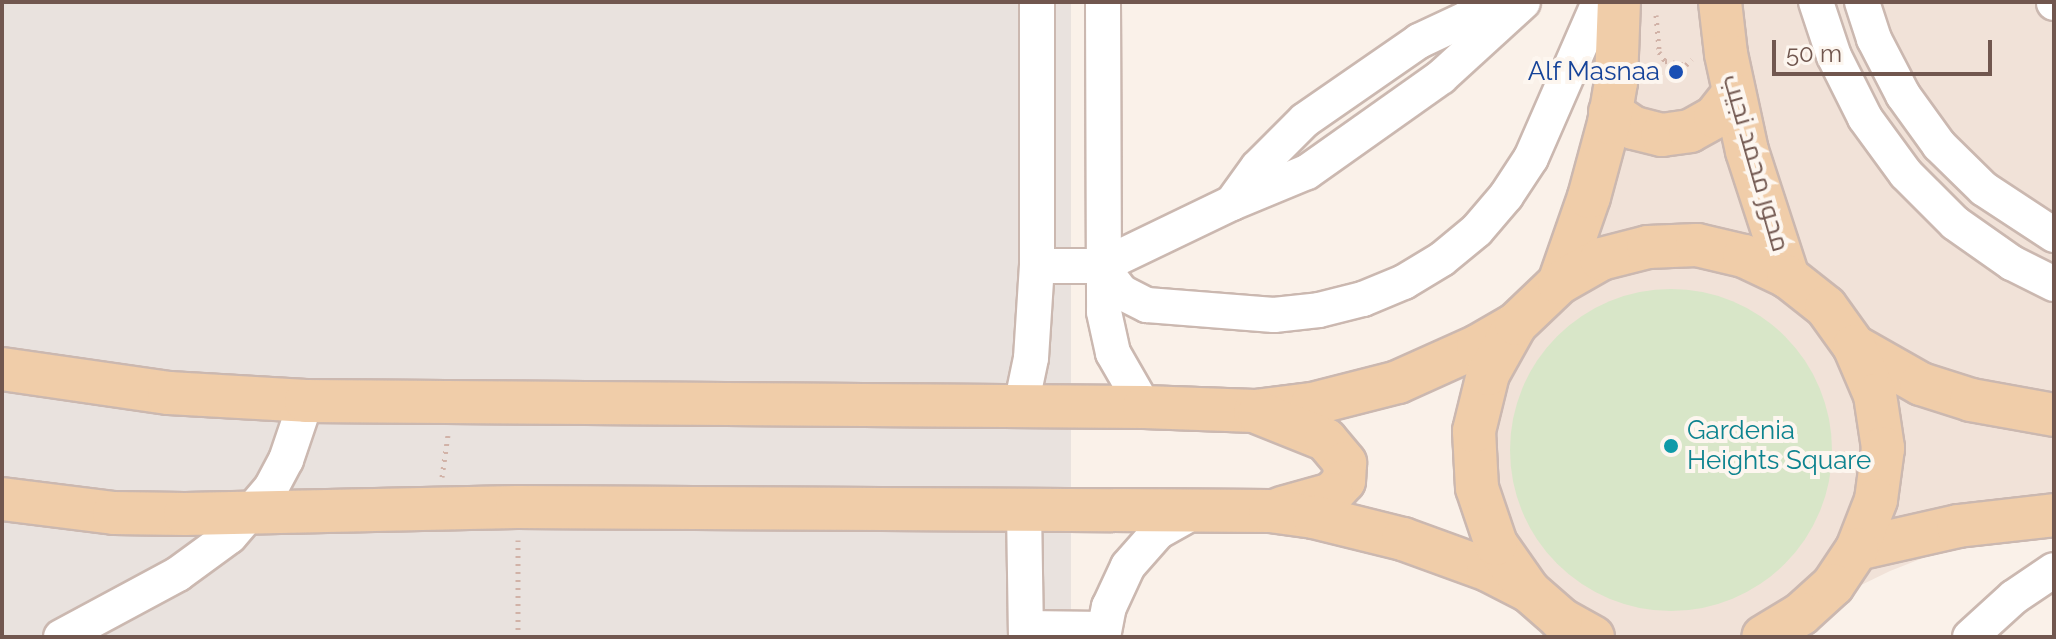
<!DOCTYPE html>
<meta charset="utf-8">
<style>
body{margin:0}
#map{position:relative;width:2056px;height:639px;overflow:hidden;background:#faf1e9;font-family:Raleway,Cairo,sans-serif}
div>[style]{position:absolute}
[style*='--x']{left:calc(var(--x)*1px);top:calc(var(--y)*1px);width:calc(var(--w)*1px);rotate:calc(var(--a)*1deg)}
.residential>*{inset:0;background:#f1e2d8}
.industrial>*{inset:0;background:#e9e2de;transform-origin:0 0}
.green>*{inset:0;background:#d8e6c8}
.round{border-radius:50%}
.path>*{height:5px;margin-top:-2.5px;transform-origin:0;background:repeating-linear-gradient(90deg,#d1b2a7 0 2px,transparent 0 8px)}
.roads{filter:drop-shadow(2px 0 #cbb8b0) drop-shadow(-2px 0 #cbb8b0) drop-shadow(0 2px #cbb8b0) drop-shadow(0 -2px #cbb8b0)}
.minor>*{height:34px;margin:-17px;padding:0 17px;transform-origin:17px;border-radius:17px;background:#fff}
.major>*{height:42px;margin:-21px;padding:0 21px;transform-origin:21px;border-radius:21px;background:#f0cda9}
.dots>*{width:22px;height:22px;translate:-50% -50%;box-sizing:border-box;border:4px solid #fdf6ef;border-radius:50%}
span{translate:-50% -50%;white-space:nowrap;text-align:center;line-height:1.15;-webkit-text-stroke:8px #fdf6ef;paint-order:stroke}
.transit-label{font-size:26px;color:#164399}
.right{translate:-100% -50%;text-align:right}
.street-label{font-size:26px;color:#71574f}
.culture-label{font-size:26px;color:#0d838f}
.left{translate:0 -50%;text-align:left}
.frame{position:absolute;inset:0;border:4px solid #71574f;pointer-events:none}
.scale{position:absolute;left:1772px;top:40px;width:220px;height:36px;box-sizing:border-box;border:4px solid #71574f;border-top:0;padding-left:10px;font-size:24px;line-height:28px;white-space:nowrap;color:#71574f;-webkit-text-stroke:6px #fdf6ef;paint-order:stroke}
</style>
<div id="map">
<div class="residential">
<div style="clip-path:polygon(1610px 2px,2054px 2px,2054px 520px,1961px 543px,1890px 571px,1855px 588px,1784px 637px,1556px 637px,1476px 549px,1460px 501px,1512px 338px,1581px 192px)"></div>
</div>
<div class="industrial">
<div style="left:2px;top:2px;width:1069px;height:635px"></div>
</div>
<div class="green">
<div class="round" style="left:1510px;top:289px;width:322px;height:322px"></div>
</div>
<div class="path">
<div style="--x:1656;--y:15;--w:37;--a:85"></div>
<div style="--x:1659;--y:52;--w:11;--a:56"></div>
<div style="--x:1665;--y:61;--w:21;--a:11"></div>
<div style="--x:1686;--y:65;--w:8;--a:-45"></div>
<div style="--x:442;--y:477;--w:42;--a:-81.9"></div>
<div style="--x:518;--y:540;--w:97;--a:90"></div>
</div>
<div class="roads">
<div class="minor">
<div style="--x:1103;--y:2;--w:310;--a:89.8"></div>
<div style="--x:1104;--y:312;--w:42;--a:77.6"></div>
<div style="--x:1113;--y:353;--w:62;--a:60.1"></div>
<div style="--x:1816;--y:2;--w:57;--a:71.6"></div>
<div style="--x:1834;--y:56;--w:69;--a:63.4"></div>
<div style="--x:1865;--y:118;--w:69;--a:53.8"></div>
<div style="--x:1906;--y:174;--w:69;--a:45"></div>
<div style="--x:1955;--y:223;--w:70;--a:35.1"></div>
<div style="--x:2012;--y:263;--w:47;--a:26.6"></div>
<div style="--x:1862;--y:2;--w:39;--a:72"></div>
<div style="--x:1874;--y:39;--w:63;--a:62.6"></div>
<div style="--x:1903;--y:95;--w:62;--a:54.2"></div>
<div style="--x:1939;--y:145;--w:63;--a:44.4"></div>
<div style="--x:1984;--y:189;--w:84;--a:33.3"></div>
<div style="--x:2054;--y:2;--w:1;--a:90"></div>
<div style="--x:1232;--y:203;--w:44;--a:-54.2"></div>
<div style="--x:1258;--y:167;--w:66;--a:-45"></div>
<div style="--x:1305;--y:120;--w:139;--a:-34.7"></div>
<div style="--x:1419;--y:41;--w:52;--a:-25.1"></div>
<div style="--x:1466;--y:19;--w:52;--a:-13.2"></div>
<div style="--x:1037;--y:266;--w:64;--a:0"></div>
<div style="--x:1101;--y:266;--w:145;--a:-25.7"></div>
<div style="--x:1232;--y:203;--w:81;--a:-22.5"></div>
<div style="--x:1307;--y:172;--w:164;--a:-35.3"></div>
<div style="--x:1441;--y:77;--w:111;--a:-42.4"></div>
<div style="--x:1101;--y:266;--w:33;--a:52"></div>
<div style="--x:1121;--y:292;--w:29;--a:27"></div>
<div style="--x:1147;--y:305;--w:127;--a:4.5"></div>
<div style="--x:1274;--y:315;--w:45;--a:-6.3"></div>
<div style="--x:1319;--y:310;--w:45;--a:-14"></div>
<div style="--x:1363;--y:299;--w:44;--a:-22.5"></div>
<div style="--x:1404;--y:282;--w:44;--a:-31.2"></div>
<div style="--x:1442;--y:259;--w:45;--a:-39.6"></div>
<div style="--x:1477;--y:230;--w:45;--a:-49.5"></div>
<div style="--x:1506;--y:196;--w:45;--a:-56.7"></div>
<div style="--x:1531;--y:158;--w:170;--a:-66.4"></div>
<div style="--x:1021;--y:406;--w:49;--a:-78.2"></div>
<div style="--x:1031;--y:358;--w:92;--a:-86.3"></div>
<div style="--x:1037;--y:266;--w:264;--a:-90"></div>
<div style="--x:1024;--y:509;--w:128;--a:89.1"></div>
<div style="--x:1026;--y:628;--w:77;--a:0.7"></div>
<div style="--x:61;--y:637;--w:133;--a:-28.3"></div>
<div style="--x:178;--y:574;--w:64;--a:-36.2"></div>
<div style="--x:230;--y:536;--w:63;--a:-49.5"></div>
<div style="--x:271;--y:488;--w:32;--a:-62"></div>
<div style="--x:286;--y:460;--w:62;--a:-71.3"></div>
<div style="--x:1103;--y:637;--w:31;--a:-79"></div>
<div style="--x:1109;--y:607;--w:45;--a:-65.1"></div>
<div style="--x:1128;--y:566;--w:45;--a:-48.6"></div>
<div style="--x:1158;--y:532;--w:45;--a:-29.4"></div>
<div style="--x:1970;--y:637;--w:59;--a:-42.3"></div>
<div style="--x:2014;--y:597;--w:48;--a:-34"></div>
</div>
<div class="major">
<div style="--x:1720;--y:2;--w:52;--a:83.4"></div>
<div style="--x:1726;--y:54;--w:99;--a:77.8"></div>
<div style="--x:1747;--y:151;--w:133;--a:72"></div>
<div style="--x:1610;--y:112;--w:29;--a:34"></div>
<div style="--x:1634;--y:128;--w:29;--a:14"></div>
<div style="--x:1662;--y:135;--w:28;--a:-8"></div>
<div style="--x:1690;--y:131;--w:29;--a:-29"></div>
<div style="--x:1715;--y:117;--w:29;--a:-52"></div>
<div style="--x:1559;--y:283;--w:91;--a:-70.8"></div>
<div style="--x:1589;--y:197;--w:77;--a:-74.9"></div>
<div style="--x:1609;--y:123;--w:42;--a:-80.3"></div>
<div style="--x:1616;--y:82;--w:80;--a:-87.9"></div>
<div style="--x:1854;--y:346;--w:77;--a:29.6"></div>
<div style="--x:1921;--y:384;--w:52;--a:17.7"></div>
<div style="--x:1971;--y:400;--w:84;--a:10.2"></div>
<div style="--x:2;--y:369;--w:169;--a:8.2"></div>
<div style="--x:169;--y:393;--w:137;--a:3.3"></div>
<div style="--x:306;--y:401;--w:838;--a:0.41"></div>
<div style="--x:1144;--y:407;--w:111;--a:2.1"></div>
<div style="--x:1255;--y:411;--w:57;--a:-7"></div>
<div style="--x:1312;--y:404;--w:89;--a:-14.3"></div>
<div style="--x:1398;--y:382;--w:88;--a:-24.2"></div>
<div style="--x:1478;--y:346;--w:44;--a:-30.1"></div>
<div style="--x:1259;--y:413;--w:72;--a:21.9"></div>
<div style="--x:1326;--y:440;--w:30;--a:50"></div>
<div style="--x:1345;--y:463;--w:18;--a:93"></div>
<div style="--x:1344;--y:481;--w:18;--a:133"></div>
<div style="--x:1332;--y:494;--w:52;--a:164.4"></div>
<div style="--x:2;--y:499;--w:113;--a:7.1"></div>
<div style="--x:114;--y:513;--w:71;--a:0.8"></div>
<div style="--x:185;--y:514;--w:332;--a:-1.2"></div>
<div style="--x:517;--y:507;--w:753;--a:0.3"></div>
<div style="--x:1270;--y:511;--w:44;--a:7.8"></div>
<div style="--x:1314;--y:517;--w:92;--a:13.9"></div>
<div style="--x:1403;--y:539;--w:90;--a:20"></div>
<div style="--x:1488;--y:570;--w:46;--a:27.1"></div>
<div style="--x:1857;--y:549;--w:104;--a:-12.8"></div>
<div style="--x:1958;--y:526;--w:97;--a:-6.5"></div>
<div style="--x:1593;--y:637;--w:37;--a:-151"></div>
<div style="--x:1561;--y:619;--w:43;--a:-138.8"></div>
<div style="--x:1529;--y:591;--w:57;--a:-125.1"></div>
<div style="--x:1496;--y:544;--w:59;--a:-108.7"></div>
<div style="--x:1477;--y:488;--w:57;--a:-93"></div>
<div style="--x:1474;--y:431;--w:59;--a:-76.2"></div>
<div style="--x:1488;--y:374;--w:57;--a:-60.8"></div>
<div style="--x:1516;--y:324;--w:59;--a:-43.6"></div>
<div style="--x:1559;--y:283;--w:48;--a:-29.7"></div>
<div style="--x:1601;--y:259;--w:49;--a:-14.3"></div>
<div style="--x:1648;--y:247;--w:49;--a:-2.3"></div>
<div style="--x:1697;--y:245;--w:48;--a:13.2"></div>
<div style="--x:1744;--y:256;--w:49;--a:25.5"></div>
<div style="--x:1788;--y:277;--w:48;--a:38.3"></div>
<div style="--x:1826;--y:307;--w:48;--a:54.3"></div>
<div style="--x:1854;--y:346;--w:53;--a:66.8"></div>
<div style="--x:1875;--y:395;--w:54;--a:81.4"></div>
<div style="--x:1883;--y:448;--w:52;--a:97.7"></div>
<div style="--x:1876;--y:500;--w:53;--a:111.2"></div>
<div style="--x:1857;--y:549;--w:43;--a:123.7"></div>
<div style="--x:1833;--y:585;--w:43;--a:137.8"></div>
<div style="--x:1801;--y:614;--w:44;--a:148.8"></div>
</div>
</div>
<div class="dots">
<div style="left:1676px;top:72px;background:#1a4fb4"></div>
<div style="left:1671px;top:446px;background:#0f9aa8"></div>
</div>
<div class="transit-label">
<span class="right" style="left:1660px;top:72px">Alf Masnaa</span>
</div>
<div class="street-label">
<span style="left:1756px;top:163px;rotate:74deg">محور محمد نجيب</span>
</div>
<div class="culture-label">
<span class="left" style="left:1687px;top:446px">Gardenia<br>Heights Square</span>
</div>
<div class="frame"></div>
<div class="scale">50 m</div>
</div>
